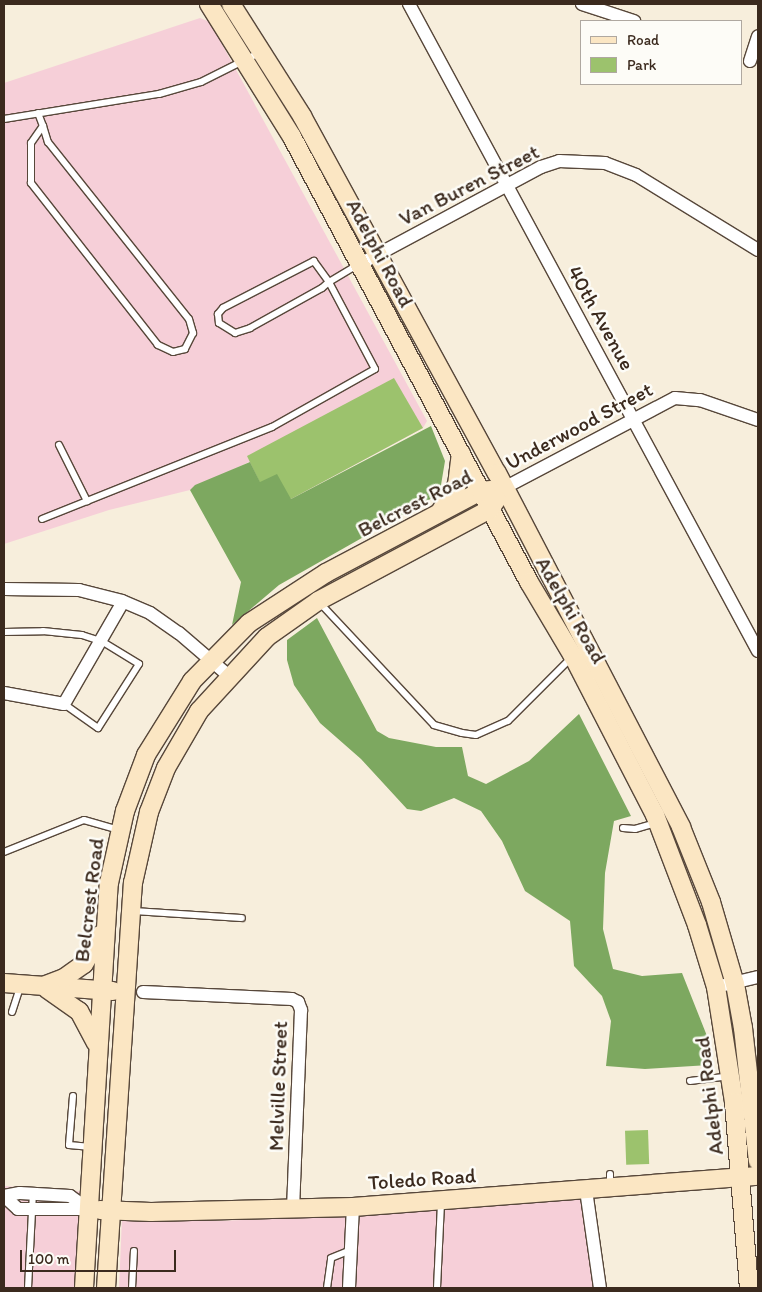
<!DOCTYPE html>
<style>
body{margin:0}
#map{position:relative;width:762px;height:1292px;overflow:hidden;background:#f7eedc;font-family:Itim,sans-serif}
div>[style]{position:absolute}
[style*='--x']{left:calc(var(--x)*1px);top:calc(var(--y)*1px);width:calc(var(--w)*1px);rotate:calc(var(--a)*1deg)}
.built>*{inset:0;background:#f6cfd8;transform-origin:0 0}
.green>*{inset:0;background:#9cc26d;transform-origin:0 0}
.forest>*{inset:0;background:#7da860}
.roads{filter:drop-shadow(1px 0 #57473a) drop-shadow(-1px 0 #57473a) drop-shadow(0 1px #57473a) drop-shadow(0 -1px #57473a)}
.lane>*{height:6px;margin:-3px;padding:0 3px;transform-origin:3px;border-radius:3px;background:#fff}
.street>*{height:12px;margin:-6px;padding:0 6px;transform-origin:6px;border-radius:6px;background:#fff}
.secondary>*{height:18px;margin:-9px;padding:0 9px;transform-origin:9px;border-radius:9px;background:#fbe6c3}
span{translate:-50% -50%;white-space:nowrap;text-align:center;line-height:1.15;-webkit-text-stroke:5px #fdfcf7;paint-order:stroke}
.street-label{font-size:21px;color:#3b2a1e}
.frame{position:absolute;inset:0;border:5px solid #3b2a1e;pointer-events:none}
.legend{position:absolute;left:580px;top:20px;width:162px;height:65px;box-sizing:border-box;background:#fdfcf7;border:1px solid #afa8a0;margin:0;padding:6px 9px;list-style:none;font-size:15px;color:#3b2a1e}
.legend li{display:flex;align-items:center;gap:10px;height:25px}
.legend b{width:25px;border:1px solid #afa8a0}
.scale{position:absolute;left:20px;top:1250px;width:156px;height:22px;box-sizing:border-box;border:2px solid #3b2a1e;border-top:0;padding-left:6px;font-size:15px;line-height:18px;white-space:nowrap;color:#3b2a1e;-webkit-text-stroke:4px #fdfcf7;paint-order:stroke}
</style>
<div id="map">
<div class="built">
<div style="clip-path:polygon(200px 18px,210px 22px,427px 421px,423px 428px,291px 499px,277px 474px,260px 483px,249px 462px,190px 490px,109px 510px,4px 544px,4px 83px)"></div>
<div style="left:4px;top:1186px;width:78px;height:102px;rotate:4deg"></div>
<div style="clip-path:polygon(594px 1197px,606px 1288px,119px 1288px,122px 1218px,216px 1221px,368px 1215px)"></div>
</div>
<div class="green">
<div style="clip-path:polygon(394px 378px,423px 428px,291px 499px,260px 483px,247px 456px)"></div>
<div style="left:648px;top:1130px;width:34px;height:23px;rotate:88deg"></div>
</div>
<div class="forest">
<div style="clip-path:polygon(431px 426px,445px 461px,441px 485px,434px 497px,279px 585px,232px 625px,241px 582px,190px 490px,195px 485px,250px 462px,260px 482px,277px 474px,291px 499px)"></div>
<div style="clip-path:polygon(317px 618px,377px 731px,389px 738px,436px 747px,462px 747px,468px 776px,486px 784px,529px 761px,579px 714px,631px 816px,614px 821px,605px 873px,603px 929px,613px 969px,642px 976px,682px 973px,707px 1036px,709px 1065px,645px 1069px,606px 1066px,611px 1021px,602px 996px,574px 966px,570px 921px,525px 891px,502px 841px,481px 811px,454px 798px,421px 811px,407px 809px,361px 759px,320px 723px,294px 685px,287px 660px,287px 640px)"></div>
</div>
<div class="roads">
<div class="lane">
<div style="--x:38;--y:113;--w:14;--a:69"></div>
<div style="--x:43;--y:126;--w:17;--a:73"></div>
<div style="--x:48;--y:142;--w:226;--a:51.5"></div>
<div style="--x:189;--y:319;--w:15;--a:74"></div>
<div style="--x:193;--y:333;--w:18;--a:117"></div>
<div style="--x:185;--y:349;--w:12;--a:166"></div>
<div style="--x:173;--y:352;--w:17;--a:-155"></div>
<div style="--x:158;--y:345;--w:206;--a:-128.1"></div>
<div style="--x:31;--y:183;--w:40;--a:-90"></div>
<div style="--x:31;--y:143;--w:21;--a:-55"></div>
<div style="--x:4;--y:119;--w:157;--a:-9.2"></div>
<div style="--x:159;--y:94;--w:44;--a:-15.9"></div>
<div style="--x:201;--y:82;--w:67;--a:-26.6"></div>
<div style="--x:59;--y:445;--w:63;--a:63.4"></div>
<div style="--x:42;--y:519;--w:248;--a:-21.8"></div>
<div style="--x:272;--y:427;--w:118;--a:-29.4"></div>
<div style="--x:375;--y:369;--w:98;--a:-117.9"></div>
<div style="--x:329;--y:282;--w:26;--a:-126"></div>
<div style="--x:314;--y:261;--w:102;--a:152.7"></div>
<div style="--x:223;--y:308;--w:8;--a:130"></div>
<div style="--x:218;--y:314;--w:9;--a:84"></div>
<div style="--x:219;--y:323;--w:19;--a:32"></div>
<div style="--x:235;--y:333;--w:16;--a:-18"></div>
<div style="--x:250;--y:328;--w:82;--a:-29.1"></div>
<div style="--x:322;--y:288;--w:9;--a:-41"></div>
<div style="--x:329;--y:282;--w:35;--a:-31"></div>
<div style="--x:319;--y:602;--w:168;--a:46.9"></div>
<div style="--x:434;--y:725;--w:29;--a:16"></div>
<div style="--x:462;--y:733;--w:14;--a:8"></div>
<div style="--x:476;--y:735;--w:35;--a:-24"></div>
<div style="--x:508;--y:721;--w:91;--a:-45"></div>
<div style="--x:4;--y:632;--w:39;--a:-1"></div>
<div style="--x:43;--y:631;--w:39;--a:6"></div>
<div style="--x:82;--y:635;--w:22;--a:18"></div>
<div style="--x:103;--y:642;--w:42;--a:31.4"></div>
<div style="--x:139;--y:664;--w:76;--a:122.6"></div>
<div style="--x:98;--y:728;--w:42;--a:-144.8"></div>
<div style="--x:623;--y:828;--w:12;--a:5"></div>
<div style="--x:635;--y:829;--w:22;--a:-16"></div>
<div style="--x:4;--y:852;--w:86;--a:-21.8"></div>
<div style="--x:84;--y:820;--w:37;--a:16"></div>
<div style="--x:133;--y:911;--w:109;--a:3.7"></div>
<div style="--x:12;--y:1012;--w:28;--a:-72"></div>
<div style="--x:690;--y:1081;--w:38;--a:-7"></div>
<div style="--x:73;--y:1096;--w:49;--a:94.7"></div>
<div style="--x:69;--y:1145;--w:22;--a:5"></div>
<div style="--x:610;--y:1174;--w:13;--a:90"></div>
<div style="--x:28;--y:1288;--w:94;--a:-87"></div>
<div style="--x:132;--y:1288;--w:37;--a:-87"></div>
<div style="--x:327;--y:1288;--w:30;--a:-82"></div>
<div style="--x:331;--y:1258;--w:22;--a:-22"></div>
<div style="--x:437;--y:1288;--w:86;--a:-87.3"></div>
</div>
<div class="street">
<div style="--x:409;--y:4;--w:735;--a:61.66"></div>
<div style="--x:582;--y:4;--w:55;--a:18.1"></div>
<div style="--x:750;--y:61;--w:26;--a:-72"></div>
<div style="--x:360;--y:264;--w:205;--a:-28.2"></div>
<div style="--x:541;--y:167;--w:19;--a:-18"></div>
<div style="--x:559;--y:161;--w:46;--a:2.5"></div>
<div style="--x:605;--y:163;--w:33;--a:21"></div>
<div style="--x:636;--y:175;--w:143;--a:31.6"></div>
<div style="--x:504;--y:488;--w:193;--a:-27.8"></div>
<div style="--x:675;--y:398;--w:25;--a:5"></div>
<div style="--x:700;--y:400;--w:61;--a:19"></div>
<div style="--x:4;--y:589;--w:75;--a:0.8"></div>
<div style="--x:79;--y:590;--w:44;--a:14.3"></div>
<div style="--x:122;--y:601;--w:30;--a:23"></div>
<div style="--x:150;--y:613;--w:35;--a:35"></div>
<div style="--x:179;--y:633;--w:66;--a:40.7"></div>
<div style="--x:4;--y:693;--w:61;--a:10.4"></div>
<div style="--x:64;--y:704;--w:118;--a:-60"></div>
<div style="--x:716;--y:987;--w:43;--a:-13.4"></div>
<div style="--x:143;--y:992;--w:149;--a:2.7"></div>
<div style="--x:292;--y:999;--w:7;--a:27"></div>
<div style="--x:298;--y:1002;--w:9;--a:69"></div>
<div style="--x:301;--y:1010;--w:199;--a:92.3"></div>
<div style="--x:586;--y:1190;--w:99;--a:81.9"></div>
<div style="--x:4;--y:1196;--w:16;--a:-11"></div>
<div style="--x:20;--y:1193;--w:50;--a:3.4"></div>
<div style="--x:70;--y:1196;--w:22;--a:36"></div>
<div style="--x:4;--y:1196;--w:19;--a:43"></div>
<div style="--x:18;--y:1209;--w:70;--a:0"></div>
<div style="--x:349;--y:1288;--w:81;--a:-87.2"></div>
</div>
<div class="secondary">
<div style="--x:209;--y:4;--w:157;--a:58"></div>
<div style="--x:292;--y:137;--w:504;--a:61.96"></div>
<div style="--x:529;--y:582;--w:86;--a:59.3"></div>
<div style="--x:573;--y:656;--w:179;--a:62.7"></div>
<div style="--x:655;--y:815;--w:118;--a:69.1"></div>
<div style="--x:697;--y:925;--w:65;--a:73"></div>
<div style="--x:716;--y:987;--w:116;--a:81.1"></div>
<div style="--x:734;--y:1102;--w:187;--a:85.4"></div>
<div style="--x:231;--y:4;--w:133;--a:57.6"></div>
<div style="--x:302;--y:116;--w:407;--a:61.4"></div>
<div style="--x:497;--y:473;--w:399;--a:62.5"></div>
<div style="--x:681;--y:827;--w:81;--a:68.2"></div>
<div style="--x:711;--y:902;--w:85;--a:73.7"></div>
<div style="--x:735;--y:984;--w:45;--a:79.7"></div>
<div style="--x:743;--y:1028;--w:134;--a:83.6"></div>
<div style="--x:440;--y:512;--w:32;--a:-58"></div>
<div style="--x:457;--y:485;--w:32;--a:-83"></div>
<div style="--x:4;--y:983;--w:109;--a:4.2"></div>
<div style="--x:46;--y:985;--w:19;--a:-21"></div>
<div style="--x:64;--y:978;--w:24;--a:-35"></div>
<div style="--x:84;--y:964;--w:34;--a:-60"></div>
<div style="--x:47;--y:989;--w:39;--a:35"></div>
<div style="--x:79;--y:1011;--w:36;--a:62"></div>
<div style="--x:100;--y:1210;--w:51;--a:2.2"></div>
<div style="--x:151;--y:1212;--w:202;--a:-1.4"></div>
<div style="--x:353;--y:1207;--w:406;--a:-4.4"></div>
<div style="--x:84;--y:1288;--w:406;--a:-86.5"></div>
<div style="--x:109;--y:883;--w:74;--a:-77.5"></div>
<div style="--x:125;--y:811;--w:60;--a:-69.4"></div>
<div style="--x:146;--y:755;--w:87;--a:-58.1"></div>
<div style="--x:192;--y:681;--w:81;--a:-45.5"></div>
<div style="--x:249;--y:623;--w:92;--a:-33"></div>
<div style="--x:326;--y:573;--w:175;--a:-27.9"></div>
<div style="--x:481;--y:491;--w:10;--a:-6"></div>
<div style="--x:106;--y:1288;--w:406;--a:-86.2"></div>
<div style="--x:133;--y:883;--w:73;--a:-77.3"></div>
<div style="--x:149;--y:812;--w:47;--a:-68.9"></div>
<div style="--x:166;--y:768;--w:66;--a:-59.9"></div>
<div style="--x:199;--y:711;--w:100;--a:-47.4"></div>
<div style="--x:267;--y:637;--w:62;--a:-35.2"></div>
<div style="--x:318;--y:601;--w:195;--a:-28.1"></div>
<div style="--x:490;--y:509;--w:12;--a:-55"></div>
</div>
</div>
<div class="street-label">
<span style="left:469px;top:185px;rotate:-27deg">Van Buren Street</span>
<span style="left:380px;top:253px;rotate:62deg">Adelphi Road</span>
<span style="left:601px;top:318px;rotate:61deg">40th Avenue</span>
<span style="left:579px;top:426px;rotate:-28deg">Underwood Street</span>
<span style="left:415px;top:503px;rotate:-27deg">Belcrest Road</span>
<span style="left:571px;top:610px;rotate:60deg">Adelphi Road</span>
<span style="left:89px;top:900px;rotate:-83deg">Belcrest Road</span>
<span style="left:278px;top:1086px;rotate:-88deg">Melville Street</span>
<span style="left:709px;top:1096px;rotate:-97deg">Adelphi Road</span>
<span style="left:422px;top:1179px;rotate:-4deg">Toledo Road</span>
</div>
<div class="frame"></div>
<ul class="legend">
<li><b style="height:6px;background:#fbe6c3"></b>Road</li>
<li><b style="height:14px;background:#9cc26d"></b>Park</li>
</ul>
<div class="scale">100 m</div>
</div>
